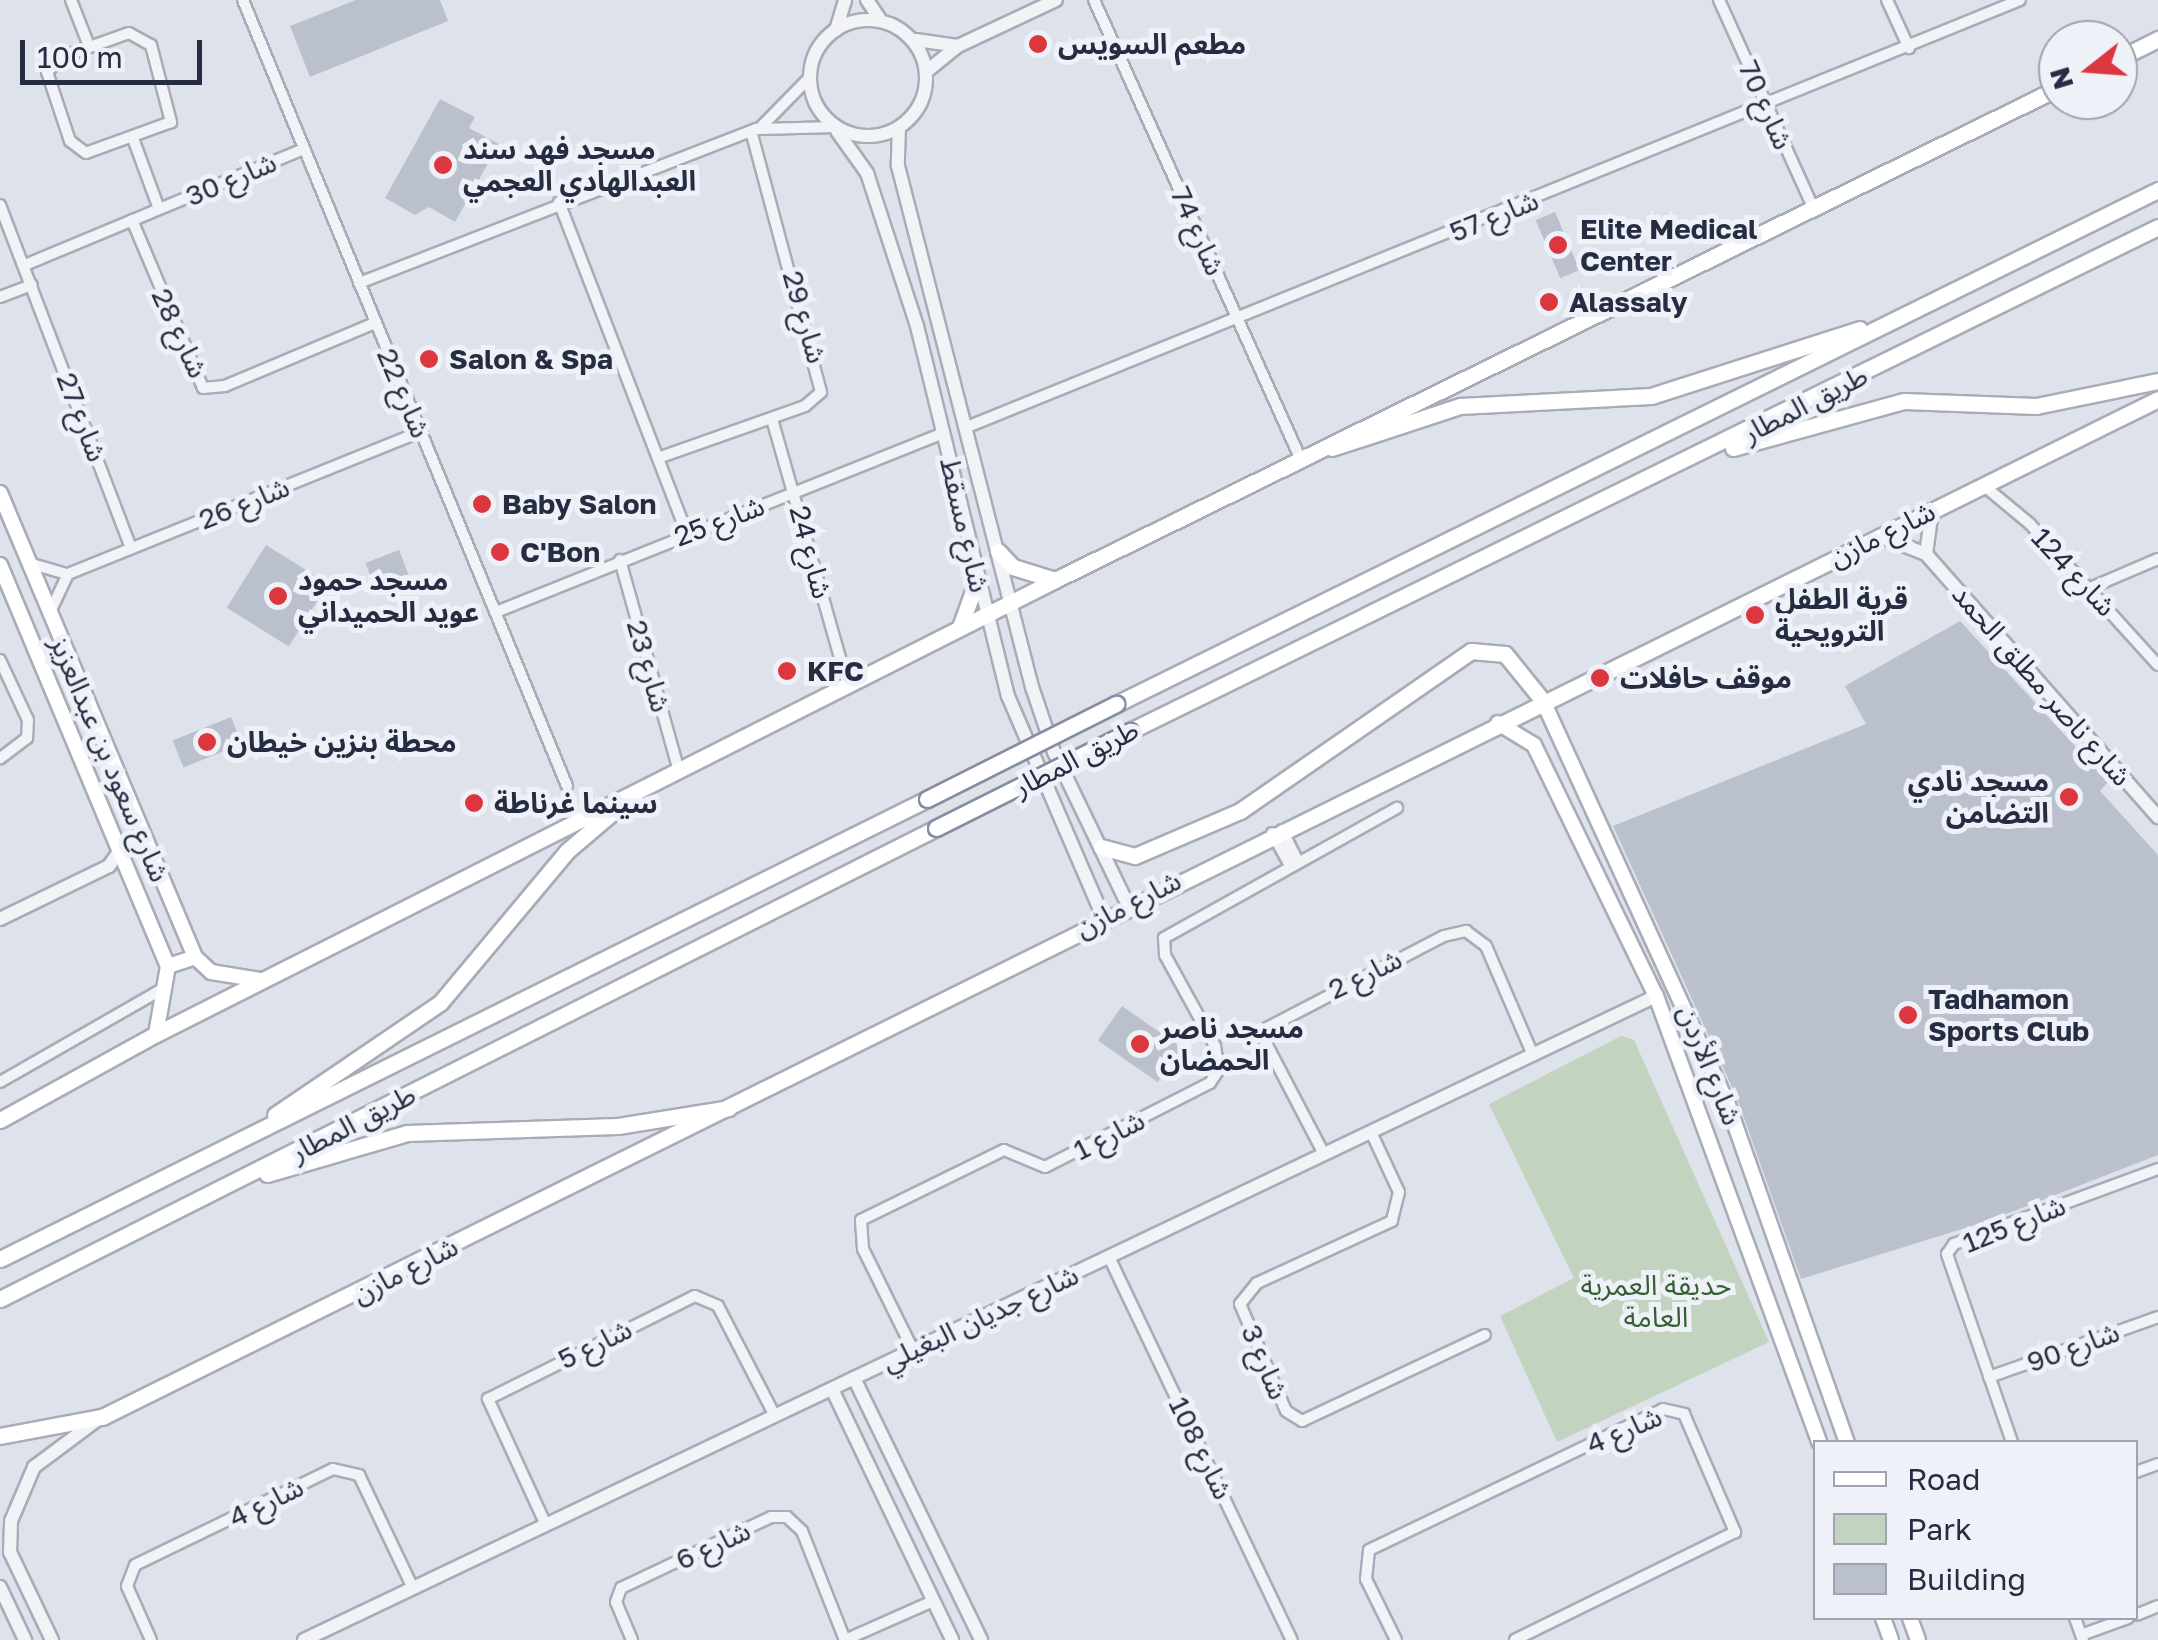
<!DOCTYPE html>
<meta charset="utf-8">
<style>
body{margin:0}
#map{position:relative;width:2158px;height:1640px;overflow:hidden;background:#dee2ea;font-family:"Golos Text","Noto Sans Arabic",sans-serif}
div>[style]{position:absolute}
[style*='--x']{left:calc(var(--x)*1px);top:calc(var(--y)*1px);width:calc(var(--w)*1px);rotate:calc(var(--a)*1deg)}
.green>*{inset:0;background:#c2d4bf}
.building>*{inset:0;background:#bbc0cd;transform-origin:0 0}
.roads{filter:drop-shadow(2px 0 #a7acb8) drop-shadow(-2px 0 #a7acb8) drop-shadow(0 2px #a7acb8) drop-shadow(0 -2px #a7acb8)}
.minor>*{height:10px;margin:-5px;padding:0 5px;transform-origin:5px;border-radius:5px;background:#f2f3f7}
.tertiary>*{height:12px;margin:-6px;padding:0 6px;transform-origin:6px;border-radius:6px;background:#f2f3f7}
.tertiary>.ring{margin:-6px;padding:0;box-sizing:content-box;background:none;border:12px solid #f2f3f7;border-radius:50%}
.secondary>*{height:14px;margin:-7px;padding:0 7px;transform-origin:7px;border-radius:7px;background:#fff}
.primary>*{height:15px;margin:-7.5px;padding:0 7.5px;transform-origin:7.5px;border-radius:7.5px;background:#fff}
.trunk>*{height:15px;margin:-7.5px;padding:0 7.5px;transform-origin:7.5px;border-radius:7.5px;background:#fff}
.bridges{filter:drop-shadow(2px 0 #848da2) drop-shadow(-2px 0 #848da2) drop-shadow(0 2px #848da2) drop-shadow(0 -2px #848da2)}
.trunk-bridge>*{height:15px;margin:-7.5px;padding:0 7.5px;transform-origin:7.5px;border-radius:7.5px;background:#fff}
.dots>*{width:28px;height:28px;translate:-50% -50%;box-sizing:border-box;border:5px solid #eef1f7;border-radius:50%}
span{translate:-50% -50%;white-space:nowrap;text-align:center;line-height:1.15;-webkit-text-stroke:10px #eef1f7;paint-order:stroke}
.poi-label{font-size:28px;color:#262d42;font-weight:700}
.left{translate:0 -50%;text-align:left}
.right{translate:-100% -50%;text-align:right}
.street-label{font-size:28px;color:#262d42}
.park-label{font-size:28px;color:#365f32}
.legend{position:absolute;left:1813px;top:1440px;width:325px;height:180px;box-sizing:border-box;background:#eef1f7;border:2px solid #9ea3af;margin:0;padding:12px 18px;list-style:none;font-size:30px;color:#262d42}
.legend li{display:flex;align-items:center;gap:20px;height:50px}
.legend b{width:50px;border:2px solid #9ea3af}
.north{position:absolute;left:2038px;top:20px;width:100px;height:100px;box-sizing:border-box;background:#eef1f7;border:2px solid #9ea3af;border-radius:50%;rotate:253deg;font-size:28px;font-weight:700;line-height:40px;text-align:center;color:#262d42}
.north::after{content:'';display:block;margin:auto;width:35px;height:45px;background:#dc363f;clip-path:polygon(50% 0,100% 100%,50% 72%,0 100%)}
.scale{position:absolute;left:20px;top:40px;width:182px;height:45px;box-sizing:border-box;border:5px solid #262d42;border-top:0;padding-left:12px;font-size:30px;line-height:35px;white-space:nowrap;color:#262d42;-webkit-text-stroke:8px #eef1f7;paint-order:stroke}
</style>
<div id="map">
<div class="green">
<div style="clip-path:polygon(1621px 1036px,1634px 1040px,1769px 1342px,1557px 1442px,1500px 1316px,1574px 1278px,1489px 1104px)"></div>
</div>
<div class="building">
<div style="clip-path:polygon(356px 0,440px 0,448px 21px,310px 77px,290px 26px)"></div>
<div style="clip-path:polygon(440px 99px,475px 117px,469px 128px,499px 144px,455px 222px,429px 207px,415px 215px,385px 198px)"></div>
<div style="left:1555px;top:212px;width:63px;height:21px;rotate:67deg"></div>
<div style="left:266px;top:545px;width:73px;height:74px;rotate:32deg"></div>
<div style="left:399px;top:550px;width:26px;height:36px;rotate:69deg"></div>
<div style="clip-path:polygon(1960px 621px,2108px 782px,2100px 791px,2158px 855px,2158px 1155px,1991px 1220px,1801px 1279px,1737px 1098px,1613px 826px,1866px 724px,1845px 686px)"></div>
<div style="left:231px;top:717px;width:29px;height:63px;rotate:68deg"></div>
<div style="left:1122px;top:1006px;width:73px;height:42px;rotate:35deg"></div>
</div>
<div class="roads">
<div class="minor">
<div style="--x:71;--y:0;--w:49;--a:68.6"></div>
<div style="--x:243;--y:0;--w:850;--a:67.6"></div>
<div style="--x:1094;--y:0;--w:507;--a:65.76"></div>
<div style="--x:1719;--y:0;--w:230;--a:65.6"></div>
<div style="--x:1887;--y:0;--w:53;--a:65.4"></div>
<div style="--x:129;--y:33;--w:25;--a:29"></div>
<div style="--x:151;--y:45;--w:80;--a:75.4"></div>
<div style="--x:171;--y:122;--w:90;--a:160"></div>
<div style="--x:86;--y:153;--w:20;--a:-143"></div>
<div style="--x:70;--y:141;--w:73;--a:-108.4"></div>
<div style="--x:47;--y:72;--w:21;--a:-45"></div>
<div style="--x:62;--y:57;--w:71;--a:-19.7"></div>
<div style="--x:762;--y:126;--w:70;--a:-45.6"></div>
<div style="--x:134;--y:141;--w:72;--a:69.8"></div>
<div style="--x:559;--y:202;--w:355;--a:68.9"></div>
<div style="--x:0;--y:205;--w:367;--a:69.1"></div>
<div style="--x:132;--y:220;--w:182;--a:67.1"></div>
<div style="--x:203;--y:388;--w:22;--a:-5"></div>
<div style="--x:225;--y:386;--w:163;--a:-22.8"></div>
<div style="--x:25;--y:265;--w:301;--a:-22.6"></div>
<div style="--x:359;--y:283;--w:426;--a:-21.2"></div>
<div style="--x:756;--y:129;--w:75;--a:-1.5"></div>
<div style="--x:0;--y:297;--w:34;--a:-21"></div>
<div style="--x:772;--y:419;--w:278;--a:74.1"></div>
<div style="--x:967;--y:427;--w:1136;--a:-22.07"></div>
<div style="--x:658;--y:458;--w:156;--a:-19.5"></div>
<div style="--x:805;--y:406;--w:21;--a:-41"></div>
<div style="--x:821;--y:392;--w:270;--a:-105"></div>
<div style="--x:1983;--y:485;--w:61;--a:39.7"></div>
<div style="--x:2030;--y:524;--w:190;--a:47.8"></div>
<div style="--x:620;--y:560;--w:220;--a:74.4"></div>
<div style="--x:32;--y:564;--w:37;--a:16"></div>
<div style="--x:2090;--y:588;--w:74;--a:-23.1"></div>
<div style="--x:50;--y:612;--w:42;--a:-64.7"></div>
<div style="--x:68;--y:574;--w:380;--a:-22"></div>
<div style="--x:496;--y:612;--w:482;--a:-21.8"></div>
<div style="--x:0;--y:660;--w:66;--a:65"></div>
<div style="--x:28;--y:720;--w:18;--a:93"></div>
<div style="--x:27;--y:738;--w:34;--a:143"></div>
<div style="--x:1282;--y:830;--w:34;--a:63"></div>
<div style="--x:1272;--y:833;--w:35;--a:61"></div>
<div style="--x:0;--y:1082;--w:189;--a:-29.8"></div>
<div style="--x:1371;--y:1132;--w:66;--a:65"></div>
<div style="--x:1399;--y:1192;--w:30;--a:104"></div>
<div style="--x:1392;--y:1221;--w:149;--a:155.3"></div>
<div style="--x:1257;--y:1283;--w:27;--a:129"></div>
<div style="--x:1240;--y:1304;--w:116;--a:66.7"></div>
<div style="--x:1286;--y:1411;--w:19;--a:32"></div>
<div style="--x:1302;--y:1421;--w:202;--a:-25.2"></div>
<div style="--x:1324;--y:1154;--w:127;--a:-117.6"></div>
<div style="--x:1265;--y:1041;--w:13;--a:-81"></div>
<div style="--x:1267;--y:1028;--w:199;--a:-27.5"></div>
<div style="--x:1444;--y:936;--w:23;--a:-13"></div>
<div style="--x:1466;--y:931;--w:25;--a:37"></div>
<div style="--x:1486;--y:946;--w:119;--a:66.7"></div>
<div style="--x:1109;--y:1257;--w:424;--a:64.5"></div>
<div style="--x:913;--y:1350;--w:113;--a:-116.3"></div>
<div style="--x:863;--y:1249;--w:29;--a:-94"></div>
<div style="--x:861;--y:1220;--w:159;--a:-26.1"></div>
<div style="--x:1004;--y:1150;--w:44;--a:22.5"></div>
<div style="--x:1045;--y:1167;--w:185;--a:-27"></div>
<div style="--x:1210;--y:1083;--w:17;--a:-57"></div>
<div style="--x:1219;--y:1069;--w:23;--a:-100"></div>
<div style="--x:1215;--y:1046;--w:104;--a:-118.8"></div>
<div style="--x:1165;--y:955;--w:17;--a:-93"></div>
<div style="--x:1164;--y:938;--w:267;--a:-29.2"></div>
<div style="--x:1989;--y:1377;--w:179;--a:-19.5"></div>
<div style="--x:2012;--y:1442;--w:199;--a:-109.1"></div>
<div style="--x:1947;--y:1254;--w:12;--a:-55"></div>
<div style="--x:1954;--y:1244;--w:217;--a:-20.2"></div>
<div style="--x:2136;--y:1472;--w:23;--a:-20"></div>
<div style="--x:546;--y:1525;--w:139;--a:-114.7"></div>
<div style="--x:488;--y:1399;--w:231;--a:-26.5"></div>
<div style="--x:695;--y:1296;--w:25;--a:23"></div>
<div style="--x:718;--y:1306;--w:124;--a:62.6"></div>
<div style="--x:2136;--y:1615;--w:24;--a:-22"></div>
<div style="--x:2075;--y:1618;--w:23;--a:70"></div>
<div style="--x:2081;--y:1635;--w:50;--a:-19.9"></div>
<div style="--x:151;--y:1640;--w:59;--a:-114"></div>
<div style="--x:127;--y:1586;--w:22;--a:-69"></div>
<div style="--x:135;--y:1565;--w:220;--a:-25.9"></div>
<div style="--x:333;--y:1469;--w:27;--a:13"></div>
<div style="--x:359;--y:1475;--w:125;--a:64.5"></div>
<div style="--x:632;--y:1640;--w:41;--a:-112.8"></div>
<div style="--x:616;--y:1602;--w:15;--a:-70"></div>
<div style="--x:621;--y:1588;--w:166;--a:-25.3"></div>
<div style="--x:771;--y:1517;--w:16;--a:0"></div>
<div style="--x:787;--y:1517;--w:21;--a:43"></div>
<div style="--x:802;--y:1531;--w:117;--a:68.5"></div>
<div style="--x:845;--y:1640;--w:96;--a:-23.9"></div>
<div style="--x:1396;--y:1640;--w:68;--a:-116.2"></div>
<div style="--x:1366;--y:1579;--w:29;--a:-84"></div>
<div style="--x:1369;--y:1550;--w:326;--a:-25.6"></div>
<div style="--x:1663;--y:1409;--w:22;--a:13"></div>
<div style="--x:1684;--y:1414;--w:129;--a:66.6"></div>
<div style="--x:1735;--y:1532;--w:245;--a:153.9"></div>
</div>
<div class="tertiary">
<div style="--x:867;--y:0;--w:22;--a:56"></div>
<div class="ring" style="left:810px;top:20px;width:104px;height:104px"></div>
<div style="--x:836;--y:30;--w:31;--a:-73"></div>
<div style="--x:916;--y:40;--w:42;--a:8.1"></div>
<div style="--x:927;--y:71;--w:40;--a:-39"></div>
<div style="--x:958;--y:46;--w:108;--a:-25.1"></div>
<div style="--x:899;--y:128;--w:38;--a:92"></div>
<div style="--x:898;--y:166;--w:538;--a:75.58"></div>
<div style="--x:1032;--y:687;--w:69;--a:71.3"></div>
<div style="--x:1054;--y:752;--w:170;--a:64.2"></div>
<div style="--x:837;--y:131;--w:52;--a:54.5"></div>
<div style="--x:867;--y:173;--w:161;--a:71.9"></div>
<div style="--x:917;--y:326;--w:381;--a:76.2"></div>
<div style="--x:1008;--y:696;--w:241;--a:66.7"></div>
<div style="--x:1880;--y:536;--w:49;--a:21.4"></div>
<div style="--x:1926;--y:554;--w:351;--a:48.6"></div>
<div style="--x:1926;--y:554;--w:44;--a:-82.2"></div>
<div style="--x:0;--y:919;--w:121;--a:-25.9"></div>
<div style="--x:109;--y:866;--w:19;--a:-55"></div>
<div style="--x:854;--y:1378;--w:291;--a:64.1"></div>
<div style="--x:832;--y:1389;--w:278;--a:64.4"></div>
<div style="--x:0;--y:1587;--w:59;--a:64.7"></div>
<div style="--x:52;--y:1640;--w:98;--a:-115.5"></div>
<div style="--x:10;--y:1552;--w:31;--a:-88"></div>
<div style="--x:11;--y:1521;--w:59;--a:-66.9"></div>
<div style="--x:34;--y:1467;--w:79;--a:-36.7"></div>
<div style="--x:304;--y:1640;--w:1498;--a:-25.47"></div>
</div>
<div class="secondary">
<div style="--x:0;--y:493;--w:503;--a:67.2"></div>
<div style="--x:195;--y:957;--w:22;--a:43"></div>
<div style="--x:211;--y:972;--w:51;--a:9.1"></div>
<div style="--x:0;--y:565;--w:435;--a:67.3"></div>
<div style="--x:168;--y:966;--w:69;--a:100"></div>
<div style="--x:1543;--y:701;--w:441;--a:65.4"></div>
<div style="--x:1727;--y:1102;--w:361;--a:70.6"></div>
<div style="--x:1498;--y:723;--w:42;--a:31.4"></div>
<div style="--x:1534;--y:745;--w:279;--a:64.1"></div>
<div style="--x:1656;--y:996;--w:475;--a:69.9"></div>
<div style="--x:168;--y:966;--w:28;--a:-18"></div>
<div style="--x:1883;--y:1618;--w:23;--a:70"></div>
<div style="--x:1910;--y:1618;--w:23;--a:70"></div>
</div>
<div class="primary">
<div style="--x:2118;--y:59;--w:45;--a:-26.6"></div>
<div style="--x:998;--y:551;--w:22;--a:47"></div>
<div style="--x:1013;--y:567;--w:44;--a:17.2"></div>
<div style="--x:960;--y:627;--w:50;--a:-70.1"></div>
<div style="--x:1101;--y:847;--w:35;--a:15"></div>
<div style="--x:1135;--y:856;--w:114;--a:-23.2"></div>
<div style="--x:1240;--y:811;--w:281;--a:-34.7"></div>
<div style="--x:1471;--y:651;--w:34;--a:5"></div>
<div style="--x:1505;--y:654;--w:60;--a:51"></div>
<div style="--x:156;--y:1034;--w:1007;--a:-26.79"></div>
<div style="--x:1055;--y:580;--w:1117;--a:-26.13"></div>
<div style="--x:102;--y:1417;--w:2294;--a:-26.34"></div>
</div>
<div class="trunk">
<div style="--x:1332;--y:448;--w:135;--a:-18.2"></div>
<div style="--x:1460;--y:406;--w:191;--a:-3"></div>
<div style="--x:1651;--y:396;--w:219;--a:-17.8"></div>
<div style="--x:1733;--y:448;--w:177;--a:-15.4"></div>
<div style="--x:1904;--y:401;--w:132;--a:2.2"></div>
<div style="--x:2036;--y:406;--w:125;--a:-11.6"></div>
<div style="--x:1116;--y:704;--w:1162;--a:-26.26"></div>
<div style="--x:1130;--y:731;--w:1145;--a:-26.12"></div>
<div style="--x:275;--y:1115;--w:199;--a:-34.2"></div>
<div style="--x:440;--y:1003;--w:198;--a:-50.1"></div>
<div style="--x:567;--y:851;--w:88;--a:-40.4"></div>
<div style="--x:0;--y:1120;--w:178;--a:-28.9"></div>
<div style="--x:267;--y:1174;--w:146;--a:-16.3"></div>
<div style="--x:407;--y:1133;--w:211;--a:-1.9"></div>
<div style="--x:618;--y:1126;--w:112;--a:-9.2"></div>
<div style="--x:0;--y:1259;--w:1035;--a:-26.39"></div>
<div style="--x:0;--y:1299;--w:1048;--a:-26.71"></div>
<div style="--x:0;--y:1436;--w:104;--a:-10.6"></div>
</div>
</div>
<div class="bridges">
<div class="trunk-bridge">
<div style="--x:927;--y:799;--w:212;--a:-26.7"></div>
<div style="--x:936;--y:828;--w:217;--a:-26.6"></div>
</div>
</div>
<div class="dots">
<div style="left:1038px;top:44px;background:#dc363f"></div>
<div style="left:443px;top:165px;background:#dc363f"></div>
<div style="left:1558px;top:245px;background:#dc363f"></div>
<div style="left:1549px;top:302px;background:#dc363f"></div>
<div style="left:429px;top:359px;background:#dc363f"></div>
<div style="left:482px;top:504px;background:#dc363f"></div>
<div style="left:500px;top:552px;background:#dc363f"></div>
<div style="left:278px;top:596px;background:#dc363f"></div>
<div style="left:1755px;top:615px;background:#dc363f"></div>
<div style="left:787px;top:671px;background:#dc363f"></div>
<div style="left:1600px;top:678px;background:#dc363f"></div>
<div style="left:207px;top:742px;background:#dc363f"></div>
<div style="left:2069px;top:797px;background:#dc363f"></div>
<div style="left:474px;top:803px;background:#dc363f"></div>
<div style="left:1908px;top:1015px;background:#dc363f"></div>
<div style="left:1140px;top:1044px;background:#dc363f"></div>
</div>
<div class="poi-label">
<span class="left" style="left:1058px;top:44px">مطعم السويس</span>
<span class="left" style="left:463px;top:165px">مسجد فهد سند<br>العبدالهادي العجمي</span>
<span class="left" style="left:1580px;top:245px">Elite Medical<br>Center</span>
<span class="left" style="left:1569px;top:302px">Alassaly</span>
<span class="left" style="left:449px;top:359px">Salon &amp; Spa</span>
<span class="left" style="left:502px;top:504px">Baby Salon</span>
<span class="left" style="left:520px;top:552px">C'Bon</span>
<span class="left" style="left:298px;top:596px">مسجد حمود<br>عويد الحميداني</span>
<span class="left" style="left:1775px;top:615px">قرية الطفل<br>الترويحية</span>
<span class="left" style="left:807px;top:671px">KFC</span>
<span class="left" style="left:1620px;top:678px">موقف حافلات</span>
<span class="left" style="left:227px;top:742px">محطة بنزين خيطان</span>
<span class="right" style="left:2049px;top:797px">مسجد نادي<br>التضامن</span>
<span class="left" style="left:494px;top:803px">سينما غرناطة</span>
<span class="left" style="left:1928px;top:1015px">Tadhamon<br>Sports Club</span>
<span class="left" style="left:1160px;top:1044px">مسجد ناصر<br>الحمضان</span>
</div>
<div class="street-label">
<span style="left:1766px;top:105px;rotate:66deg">شارع 70</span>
<span style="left:231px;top:179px;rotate:-23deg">شارع 30</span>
<span style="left:1494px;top:216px;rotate:-22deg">شارع 57</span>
<span style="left:1198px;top:231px;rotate:66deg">شارع 74</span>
<span style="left:805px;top:317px;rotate:74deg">شارع 29</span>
<span style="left:180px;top:333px;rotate:65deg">شارع 28</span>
<span style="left:404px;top:393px;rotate:67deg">شارع 22</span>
<span style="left:1805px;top:404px;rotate:-27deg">طريق المطار</span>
<span style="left:82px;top:417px;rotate:69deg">شارع 27</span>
<span style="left:244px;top:503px;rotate:-22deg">شارع 26</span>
<span style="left:719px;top:521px;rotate:-21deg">شارع 25</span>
<span style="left:965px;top:525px;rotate:77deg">شارع مسقط</span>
<span style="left:1882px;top:534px;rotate:-26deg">شارع مازن</span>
<span style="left:811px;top:552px;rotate:75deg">شارع 24</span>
<span style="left:2074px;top:572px;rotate:47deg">شارع 124</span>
<span style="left:649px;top:666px;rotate:74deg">شارع 23</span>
<span style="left:2042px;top:685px;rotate:49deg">شارع ناصر مطلق الحمد</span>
<span style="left:1076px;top:758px;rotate:-27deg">طريق المطار</span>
<span style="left:110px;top:759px;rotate:67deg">شارع سعود بن عبدالعزيز</span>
<span style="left:1128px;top:904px;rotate:-27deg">شارع مازن</span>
<span style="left:1365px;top:974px;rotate:-26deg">شارع 2</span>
<span style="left:1710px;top:1065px;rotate:68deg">شارع الأردن</span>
<span style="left:353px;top:1123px;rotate:-27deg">طريق المطار</span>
<span style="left:1109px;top:1135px;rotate:-27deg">شارع 1</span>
<span style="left:2014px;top:1224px;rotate:-22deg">شارع 125</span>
<span style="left:405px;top:1270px;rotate:-27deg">شارع مازن</span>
<span style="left:980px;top:1318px;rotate:-25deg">شارع جديان البغيلي</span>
<span style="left:595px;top:1344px;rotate:-26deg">شارع 5</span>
<span style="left:2073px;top:1347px;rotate:-20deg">شارع 90</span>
<span style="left:1265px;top:1362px;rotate:67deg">شارع 3</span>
<span style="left:1624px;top:1430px;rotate:-23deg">شارع 4</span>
<span style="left:1201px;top:1448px;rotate:64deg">شارع 108</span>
<span style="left:266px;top:1502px;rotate:-26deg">شارع 4</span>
<span style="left:713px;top:1545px;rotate:-25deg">شارع 6</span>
</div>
<div class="park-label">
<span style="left:1656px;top:1301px">حديقة العمرية<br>العامة</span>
</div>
<ul class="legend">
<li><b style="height:12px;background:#fff"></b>Road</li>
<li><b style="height:28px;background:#c2d4bf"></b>Park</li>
<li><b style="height:28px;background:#bbc0cd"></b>Building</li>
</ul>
<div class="north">N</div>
<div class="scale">100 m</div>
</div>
